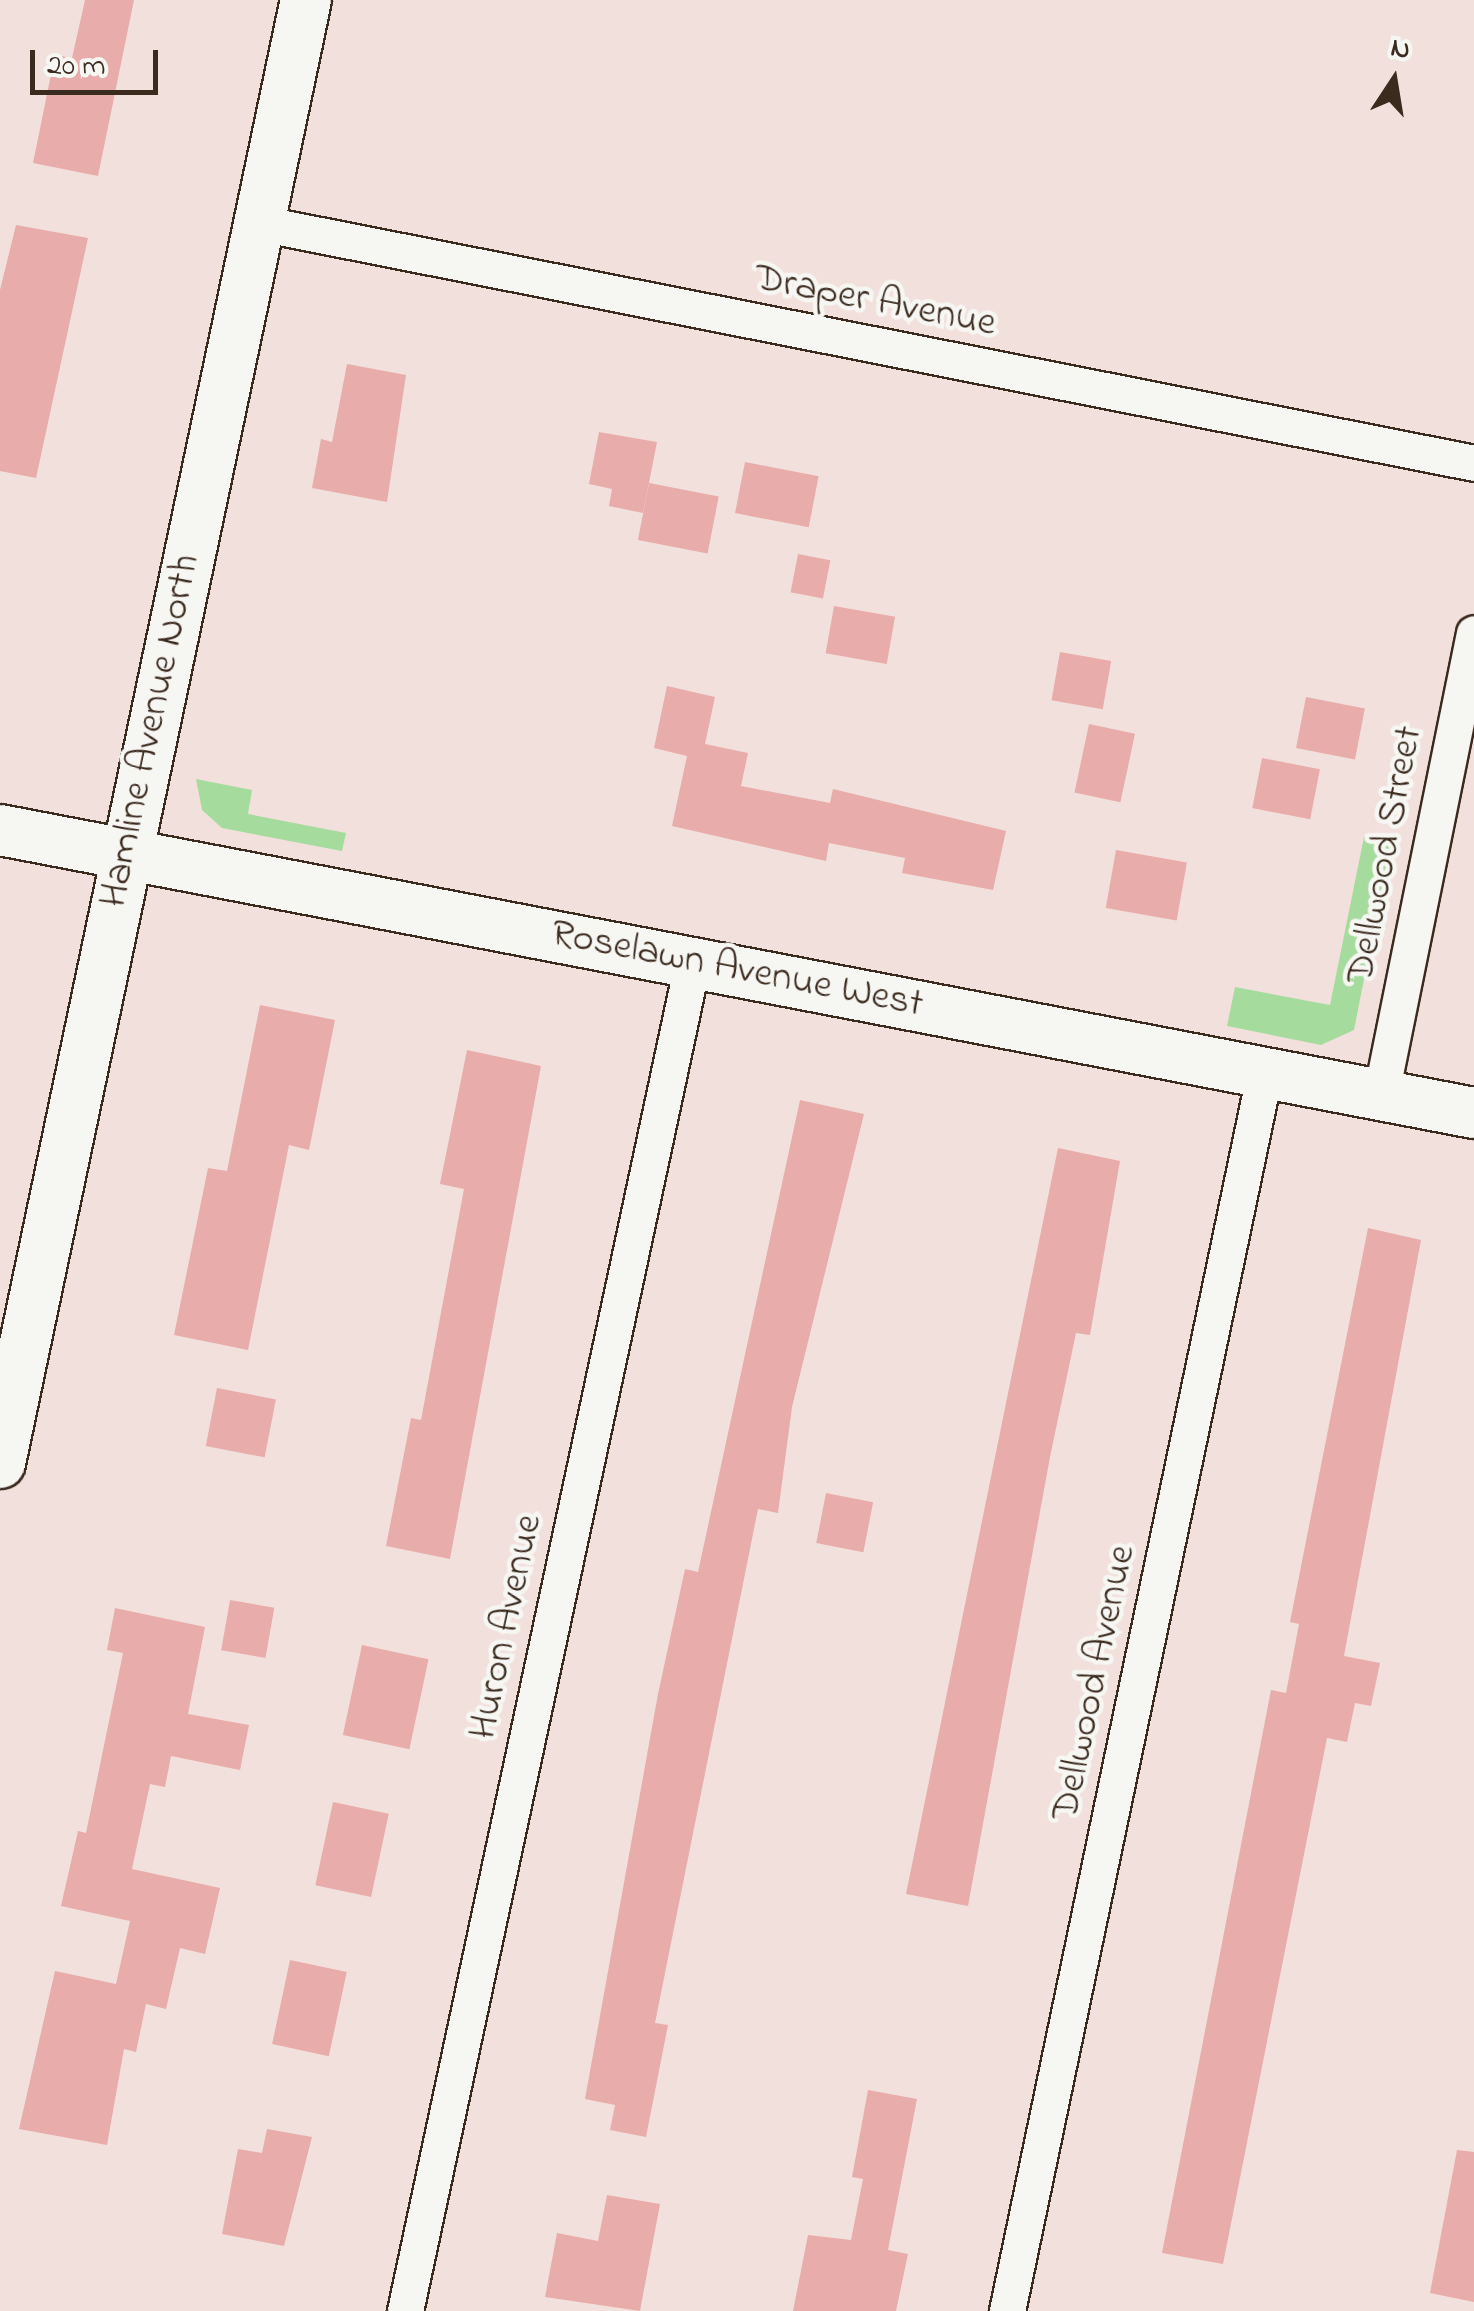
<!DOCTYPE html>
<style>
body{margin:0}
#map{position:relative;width:1474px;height:2311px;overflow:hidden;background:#f2e0dc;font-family:"Indie Flower",sans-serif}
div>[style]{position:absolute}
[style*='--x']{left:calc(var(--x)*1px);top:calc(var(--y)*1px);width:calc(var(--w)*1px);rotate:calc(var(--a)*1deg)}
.green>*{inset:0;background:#a6db9e}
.building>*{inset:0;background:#e8acaa;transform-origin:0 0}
.roads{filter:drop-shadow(2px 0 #3b2a1e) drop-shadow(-2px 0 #3b2a1e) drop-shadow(0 2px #3b2a1e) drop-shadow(0 -2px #3b2a1e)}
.street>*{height:35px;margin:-17.5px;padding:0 17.5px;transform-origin:17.5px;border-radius:17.5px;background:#f6f6f2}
.secondary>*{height:50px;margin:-25px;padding:0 25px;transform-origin:25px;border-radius:25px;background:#f6f6f2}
span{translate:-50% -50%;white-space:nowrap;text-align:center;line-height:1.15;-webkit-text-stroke:9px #f6f6f2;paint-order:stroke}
.street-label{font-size:40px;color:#3b2a1e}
.north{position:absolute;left:1344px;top:30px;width:100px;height:100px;-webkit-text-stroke:8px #f6f6f2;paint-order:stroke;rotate:12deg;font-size:28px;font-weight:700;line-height:40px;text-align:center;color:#3b2a1e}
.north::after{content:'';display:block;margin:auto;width:35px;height:45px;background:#3b2a1e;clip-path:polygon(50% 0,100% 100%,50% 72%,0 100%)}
.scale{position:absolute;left:30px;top:50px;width:128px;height:45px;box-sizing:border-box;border:5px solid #3b2a1e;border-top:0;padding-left:12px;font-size:30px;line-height:35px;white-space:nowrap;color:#3b2a1e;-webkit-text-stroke:8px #f6f6f2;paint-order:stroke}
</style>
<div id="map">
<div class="green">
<div style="clip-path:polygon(196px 779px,252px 790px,248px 814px,346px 833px,342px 851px,222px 828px,202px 810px)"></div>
<div style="clip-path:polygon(1364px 837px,1391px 842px,1354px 1030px,1321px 1045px,1227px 1026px,1235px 987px,1330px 1005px)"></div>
</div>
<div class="building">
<div style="clip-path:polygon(85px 0,134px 0,98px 176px,33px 163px,55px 55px,72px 58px)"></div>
<div style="clip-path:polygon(16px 225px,88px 238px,36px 478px,0 471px,0 290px)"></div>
<div style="clip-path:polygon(347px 364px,406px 375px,387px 502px,312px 488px,321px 439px,332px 442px)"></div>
<div style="clip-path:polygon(599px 432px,657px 442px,643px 513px,609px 506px,612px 489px,589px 484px)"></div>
<div style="left:745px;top:462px;width:75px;height:52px;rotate:11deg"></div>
<div style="left:649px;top:483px;width:71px;height:58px;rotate:11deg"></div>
<div style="left:798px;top:554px;width:33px;height:39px;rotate:11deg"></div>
<div style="left:834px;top:606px;width:62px;height:48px;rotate:10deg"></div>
<div style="left:1060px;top:652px;width:52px;height:49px;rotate:10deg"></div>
<div style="clip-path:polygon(667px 686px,715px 697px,705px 744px,748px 753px,741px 786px,830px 803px,833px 789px,1006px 831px,993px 890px,902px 873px,905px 858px,829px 843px,826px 861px,672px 826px,687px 756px,654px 748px)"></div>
<div style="left:1306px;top:697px;width:60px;height:52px;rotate:11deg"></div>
<div style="left:1089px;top:724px;width:47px;height:70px;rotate:12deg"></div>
<div style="left:1262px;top:758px;width:59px;height:51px;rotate:11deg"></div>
<div style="left:1116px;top:850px;width:72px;height:59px;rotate:10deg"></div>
<div style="clip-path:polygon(260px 1005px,335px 1020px,309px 1150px,289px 1145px,248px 1350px,174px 1335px,208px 1168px,227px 1171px)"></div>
<div style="clip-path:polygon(467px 1050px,541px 1066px,450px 1559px,386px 1546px,411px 1418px,421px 1420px,464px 1189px,440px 1184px)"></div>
<div style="clip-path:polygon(800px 1100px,864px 1114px,792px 1407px,778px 1513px,758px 1509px,655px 2023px,668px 2025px,646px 2137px,610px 2130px,615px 2105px,585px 2099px,658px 1694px,685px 1569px,698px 1572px)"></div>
<div style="clip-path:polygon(1058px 1148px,1120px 1161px,1090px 1335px,1076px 1333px,1050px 1457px,968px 1906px,906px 1894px)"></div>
<div style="clip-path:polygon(1368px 1228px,1421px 1240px,1344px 1656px,1380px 1663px,1371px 1706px,1355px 1703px,1347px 1742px,1327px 1738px,1223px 2264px,1162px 2253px,1271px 1690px,1286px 1693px,1299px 1624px,1290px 1622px)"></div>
<div style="left:217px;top:1388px;width:60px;height:59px;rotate:11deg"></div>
<div style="left:826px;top:1493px;width:48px;height:51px;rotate:11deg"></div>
<div style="left:230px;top:1600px;width:45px;height:51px;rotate:10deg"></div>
<div style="clip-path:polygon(115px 1608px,205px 1627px,188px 1714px,249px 1725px,240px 1770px,171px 1756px,165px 1787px,150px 1784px,132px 1869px,220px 1888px,205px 1954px,180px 1948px,166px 2009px,146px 2004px,136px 2052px,124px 2049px,107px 2145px,19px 2129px,55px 1971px,116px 1984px,130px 1921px,61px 1906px,78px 1831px,86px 1833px,123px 1653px,107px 1650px)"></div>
<div style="left:362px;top:1645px;width:68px;height:92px;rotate:12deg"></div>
<div style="left:333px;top:1802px;width:57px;height:85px;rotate:12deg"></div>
<div style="left:290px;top:1960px;width:58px;height:86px;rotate:12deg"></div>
<div style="clip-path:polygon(868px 2090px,917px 2099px,888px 2250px,908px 2254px,896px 2311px,793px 2311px,808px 2235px,851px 2240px,863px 2179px,852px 2177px)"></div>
<div style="clip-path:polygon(267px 2129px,312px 2137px,284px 2246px,222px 2234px,238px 2149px,262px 2153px)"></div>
<div style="clip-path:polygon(1457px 2150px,1474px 2152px,1474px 2302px,1430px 2293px)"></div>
<div style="clip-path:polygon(607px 2195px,660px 2204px,640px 2311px,545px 2297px,557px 2233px,598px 2241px)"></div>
</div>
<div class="roads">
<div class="street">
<div style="--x:259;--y:223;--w:1238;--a:11.17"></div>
<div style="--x:1381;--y:1094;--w:470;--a:-78.6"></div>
<div style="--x:405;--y:2311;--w:1381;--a:-77.97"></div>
<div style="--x:1007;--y:2311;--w:1267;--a:-78.25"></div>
</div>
<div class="secondary">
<div style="--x:0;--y:830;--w:1501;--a:10.87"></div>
<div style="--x:0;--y:1463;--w:1495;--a:-78.19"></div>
</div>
</div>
<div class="street-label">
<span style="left:875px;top:302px;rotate:11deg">Draper Avenue</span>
<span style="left:151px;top:731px;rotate:-78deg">Hamline Avenue North</span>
<span style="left:1386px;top:855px;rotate:-79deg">Dellwood Street</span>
<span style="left:737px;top:970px;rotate:11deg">Roselawn Avenue West</span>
<span style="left:507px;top:1627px;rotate:-78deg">Huron Avenue</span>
<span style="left:1095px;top:1683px;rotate:-78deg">Dellwood Avenue</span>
</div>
<div class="north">N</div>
<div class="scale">20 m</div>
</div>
